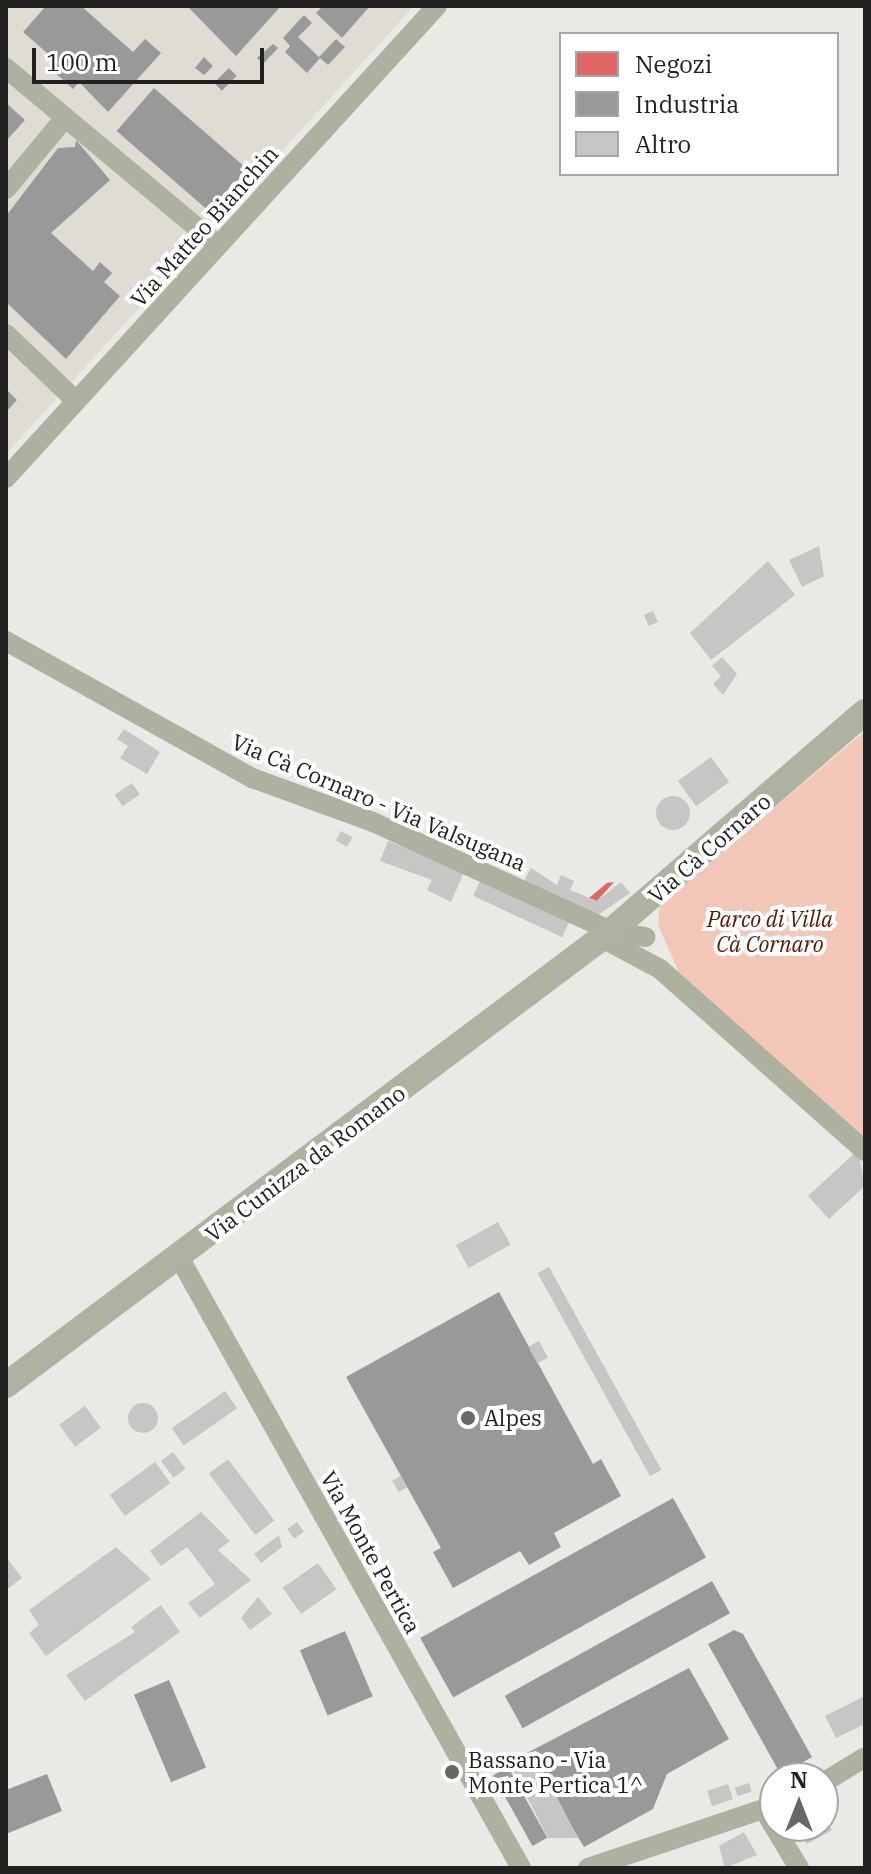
<!DOCTYPE html>
<meta charset="utf-8">
<style>
body{margin:0}
#map{position:relative;width:871px;height:1874px;overflow:hidden;background:#eae9e6;font-family:"IBM Plex Serif",serif}
div>[style]{position:absolute}
[style*='--x']{left:calc(var(--x)*1px);top:calc(var(--y)*1px);width:calc(var(--w)*1px);rotate:calc(var(--a)*1deg)}
.built>*{inset:0;background:#dfdcd4}
.green>*{inset:0;background:#f2c7b8}
.shops>*{inset:0;background:#e06666}
.industry>*{inset:0;background:#999;transform-origin:0 0}
.building>*{inset:0;background:#c7c6c4;transform-origin:0 0}
.round{border-radius:50%}
.minor>*{height:20px;margin:-10px;padding:0 10px;transform-origin:10px;border-radius:10px;background:#aeb1a0}
.major>*{height:26px;margin:-13px;padding:0 13px;transform-origin:13px;border-radius:13px;background:#afb2a0}
.dots>*{width:22px;height:22px;translate:-50% -50%;box-sizing:border-box;border:4px solid #fff;border-radius:50%}
span{translate:-50% -50%;white-space:nowrap;text-align:center;line-height:1.15;-webkit-text-stroke:8px #fff;paint-order:stroke}
.street-label{font-size:22px;color:#22211f}
.park-label{font-size:22px;color:#561a05;font-style:italic}
.poi-label{font-size:22px;color:#22211f}
.left{translate:0 -50%;text-align:left}
.frame{position:absolute;inset:0;border:8px solid #22211f;pointer-events:none}
.legend{position:absolute;left:559px;top:32px;width:280px;height:144px;box-sizing:border-box;background:#fff;border:2px solid #a7a6a5;margin:0;padding:10px 14px;list-style:none;font-size:24px;color:#22211f}
.legend li{display:flex;align-items:center;gap:16px;height:40px}
.legend b{width:40px;border:2px solid #a7a6a5}
.north{position:absolute;left:759px;top:1762px;width:80px;height:80px;box-sizing:border-box;background:#fff;border:2px solid #a7a6a5;border-radius:50%;rotate:0deg;font-size:22px;font-weight:700;line-height:32px;text-align:center;color:#22211f}
.north::after{content:'';display:block;margin:auto;width:28px;height:36px;background:#686765;clip-path:polygon(50% 0,100% 100%,50% 72%,0 100%)}
.scale{position:absolute;left:32px;top:48px;width:232px;height:36px;box-sizing:border-box;border:4px solid #22211f;border-top:0;padding-left:10px;font-size:24px;line-height:28px;white-space:nowrap;color:#22211f;-webkit-text-stroke:6px #fff;paint-order:stroke}
</style>
<div id="map">
<div class="built">
<div style="clip-path:polygon(6px 6px,414px 6px,6px 454px)"></div>
</div>
<div class="green">
<div style="clip-path:polygon(865px 731px,865px 1142px,681px 977px,658px 925px,660px 905px)"></div>
</div>
<div class="shops">
<div style="clip-path:polygon(614px 882px,597px 901px,589px 898px,607px 883px)"></div>
</div>
<div class="industry">
<div style="clip-path:polygon(46px 6px,81px 6px,133px 52px,145px 39px,161px 53px,108px 112px,79px 82px,73px 89px,49px 67px,55px 60px,23px 32px)"></div>
<div style="clip-path:polygon(187px 6px,281px 6px,236px 56px)"></div>
<div style="clip-path:polygon(323px 6px,370px 6px,342px 38px,316px 13px)"></div>
<div style="clip-path:polygon(304px 15px,312px 23px,298px 37px,319px 57px,336px 39px,345px 47px,328px 65px,320px 58px,307px 73px,285px 52px,290px 46px,283px 38px)"></div>
<div style="clip-path:polygon(273px 44px,278px 48px,263px 64px,257px 58px)"></div>
<div style="clip-path:polygon(204px 57px,213px 66px,204px 75px,195px 68px)"></div>
<div style="left:229px;top:68px;width:11px;height:21px;rotate:45deg"></div>
<div style="left:154px;top:88px;width:127px;height:57px;rotate:41deg"></div>
<div style="clip-path:polygon(6px 103px,25px 120px,6px 141px)"></div>
<div style="clip-path:polygon(76px 140px,110px 180px,51px 233px,93px 271px,100px 262px,112px 273px,104px 282px,120px 296px,66px 359px,6px 302px,6px 216px,58px 148px,75px 147px)"></div>
<div style="clip-path:polygon(6px 389px,17px 400px,6px 412px)"></div>
<div style="clip-path:polygon(499px 1292px,593px 1464px,601px 1459px,621px 1496px,554px 1533px,561px 1547px,529px 1565px,520px 1551px,453px 1588px,433px 1552px,441px 1548px,346px 1377px)"></div>
<div style="left:673px;top:1498px;width:68px;height:289px;rotate:61deg"></div>
<div style="left:712px;top:1581px;width:37px;height:237px;rotate:61deg"></div>
<div style="clip-path:polygon(734px 1630px,743px 1634px,812px 1757px,781px 1775px,708px 1644px)"></div>
<div style="left:345px;top:1631px;width:71px;height:49px;rotate:67deg"></div>
<div style="clip-path:polygon(689px 1668px,729px 1739px,667px 1774px,653px 1809px,584px 1847px,527px 1753px)"></div>
<div style="left:169px;top:1680px;width:95px;height:38px;rotate:67deg"></div>
<div style="left:508px;top:1767px;width:81px;height:17px;rotate:61deg"></div>
<div style="clip-path:polygon(47px 1774px,62px 1811px,6px 1834px,6px 1790px)"></div>
</div>
<div class="building">
<div style="clip-path:polygon(819px 546px,824px 576px,802px 587px,789px 560px)"></div>
<div style="clip-path:polygon(768px 561px,795px 595px,711px 660px,690px 633px)"></div>
<div style="left:653px;top:611px;width:12px;height:10px;rotate:66deg"></div>
<div style="clip-path:polygon(722px 657px,737px 674px,723px 695px,713px 684px,721px 676px,712px 666px)"></div>
<div style="clip-path:polygon(124px 729px,160px 752px,147px 774px,120px 758px,128px 746px,117px 739px)"></div>
<div style="left:711px;top:757px;width:31px;height:41px;rotate:54deg"></div>
<div style="left:132px;top:783px;width:14px;height:21px;rotate:56deg"></div>
<div class="round" style="left:656px;top:796px;width:34px;height:34px"></div>
<div style="left:341px;top:831px;width:13px;height:11px;rotate:29deg"></div>
<div style="clip-path:polygon(388px 841px,465px 870px,451px 902px,427px 890px,432px 880px,380px 861px)"></div>
<div style="clip-path:polygon(531px 868px,557px 885px,561px 875px,574px 881px,570px 890px,597px 901px,621px 882px,630px 893px,598px 915px,523px 883px)"></div>
<div style="left:483px;top:875px;width:98px;height:23px;rotate:25deg"></div>
<div style="clip-path:polygon(858px 1150px,865px 1186px,829px 1219px,808px 1196px)"></div>
<div style="left:498px;top:1222px;width:26px;height:48px;rotate:61deg"></div>
<div style="left:549px;top:1267px;width:232px;height:13px;rotate:61deg"></div>
<div style="left:539px;top:1341px;width:19px;height:12px;rotate:62deg"></div>
<div style="left:225px;top:1391px;width:21px;height:65px;rotate:55deg"></div>
<div class="round" style="left:128px;top:1403px;width:30px;height:30px"></div>
<div style="left:85px;top:1406px;width:27px;height:32px;rotate:54deg"></div>
<div style="left:173px;top:1452px;width:21px;height:15px;rotate:53deg"></div>
<div style="left:228px;top:1459px;width:77px;height:24px;rotate:53deg"></div>
<div style="left:155px;top:1462px;width:26px;height:56px;rotate:54deg"></div>
<div style="left:401px;top:1476px;width:13px;height:10px;rotate:61deg"></div>
<div style="clip-path:polygon(201px 1512px,230px 1541px,218px 1550px,251px 1580px,200px 1618px,188px 1603px,215px 1584px,187px 1547px,161px 1566px,150px 1551px)"></div>
<div style="left:297px;top:1522px;width:12px;height:12px;rotate:55deg"></div>
<div style="clip-path:polygon(279px 1535px,282px 1547px,261px 1563px,254px 1554px)"></div>
<div style="clip-path:polygon(116px 1547px,151px 1579px,46px 1656px,29px 1633px,39px 1625px,29px 1610px)"></div>
<div style="clip-path:polygon(6px 1557px,22px 1578px,6px 1590px)"></div>
<div style="left:318px;top:1563px;width:32px;height:43px;rotate:55deg"></div>
<div style="clip-path:polygon(258px 1597px,272px 1614px,250px 1630px,241px 1618px)"></div>
<div style="clip-path:polygon(161px 1605px,180px 1632px,85px 1701px,66px 1675px,135px 1632px,131px 1627px)"></div>
<div style="clip-path:polygon(865px 1696px,865px 1724px,836px 1738px,825px 1716px)"></div>
<div style="clip-path:polygon(529px 1758px,545px 1774px,578px 1838px,548px 1838px,512px 1768px)"></div>
<div style="left:749px;top:1783px;width:9px;height:15px;rotate:72deg"></div>
<div style="left:728px;top:1784px;width:16px;height:22px;rotate:72deg"></div>
<div style="clip-path:polygon(823px 1816px,832px 1830px,807px 1844px,797px 1826px,823px 1826px)"></div>
<div style="clip-path:polygon(744px 1832px,757px 1855px,725px 1868px,719px 1846px)"></div>
</div>
<div class="minor">
<div style="--x:6;--y:68;--w:276;--a:39.9"></div>
<div style="--x:6;--y:189;--w:92;--a:-50.3"></div>
<div style="--x:6;--y:334;--w:97;--a:43.7"></div>
<div style="--x:6;--y:478;--w:639;--a:-47.6"></div>
<div style="--x:6;--y:641;--w:282;--a:29.1"></div>
<div style="--x:252;--y:778;--w:129;--a:20"></div>
<div style="--x:373;--y:822;--w:262;--a:24.6"></div>
<div style="--x:611;--y:931;--w:35;--a:10"></div>
<div style="--x:602;--y:938;--w:66;--a:28.1"></div>
<div style="--x:660;--y:969;--w:274;--a:41.6"></div>
<div style="--x:180;--y:1259;--w:698;--a:60.75"></div>
<div style="--x:823;--y:1783;--w:49;--a:-31.8"></div>
<div style="--x:764;--y:1810;--w:68;--a:58.9"></div>
<div style="--x:588;--y:1868;--w:197;--a:-18.6"></div>
</div>
<div class="major">
<div style="--x:6;--y:1385;--w:756;--a:-36.89"></div>
<div style="--x:611;--y:931;--w:335;--a:-40.8"></div>
</div>
<div class="dots">
<div style="left:468px;top:1418px;background:#686765"></div>
<div style="left:452px;top:1772px;background:#686765"></div>
</div>
<div class="street-label">
<span style="left:204px;top:226px;rotate:-48deg">Via Matteo Bianchin</span>
<span style="left:379px;top:802px;rotate:23deg">Via Cà Cornaro - Via Valsugana</span>
<span style="left:709px;top:848px;rotate:-41deg">Via Cà Cornaro</span>
<span style="left:305px;top:1163px;rotate:-37deg">Via Cunizza da Romano</span>
<span style="left:371px;top:1552px;rotate:61deg">Via Monte Pertica</span>
</div>
<div class="park-label">
<span style="left:770px;top:931px">Parco di Villa<br>Cà Cornaro</span>
</div>
<div class="poi-label">
<span class="left" style="left:484px;top:1418px">Alpes</span>
<span class="left" style="left:468px;top:1772px">Bassano - Via<br>Monte Pertica 1^</span>
</div>
<div class="frame"></div>
<ul class="legend">
<li><b style="height:22px;background:#e06666"></b>Negozi</li>
<li><b style="height:22px;background:#999"></b>Industria</li>
<li><b style="height:22px;background:#c7c6c4"></b>Altro</li>
</ul>
<div class="north">N</div>
<div class="scale">100 m</div>
</div>
